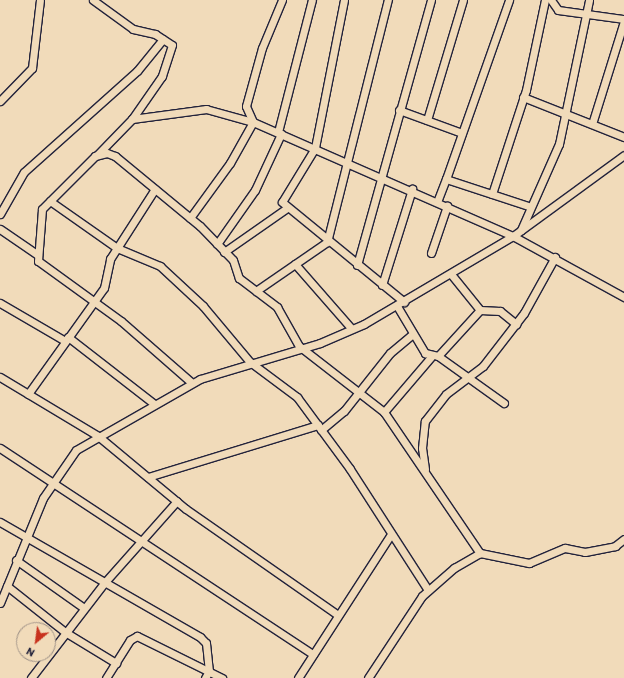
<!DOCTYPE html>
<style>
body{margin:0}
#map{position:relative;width:624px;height:678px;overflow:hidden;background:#f1dbba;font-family:Itim,sans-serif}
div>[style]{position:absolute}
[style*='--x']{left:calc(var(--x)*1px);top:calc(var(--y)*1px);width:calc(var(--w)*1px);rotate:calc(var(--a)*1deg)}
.roads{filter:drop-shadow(1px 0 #22223b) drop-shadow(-1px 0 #22223b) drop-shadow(0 1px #22223b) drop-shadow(0 -1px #22223b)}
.minor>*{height:7px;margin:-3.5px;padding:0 3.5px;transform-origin:3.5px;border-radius:3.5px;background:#f1dbba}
span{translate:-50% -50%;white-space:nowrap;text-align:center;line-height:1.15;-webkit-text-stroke:4px #f1dbba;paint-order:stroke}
.north{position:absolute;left:16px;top:622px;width:40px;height:40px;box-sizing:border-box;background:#f1dbba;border:1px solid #9e9187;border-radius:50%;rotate:209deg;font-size:11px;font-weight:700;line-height:16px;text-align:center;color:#22223b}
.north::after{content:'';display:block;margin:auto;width:14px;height:18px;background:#c8321e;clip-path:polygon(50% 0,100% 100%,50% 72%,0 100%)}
</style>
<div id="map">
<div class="roads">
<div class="minor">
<div style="--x:93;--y:0;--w:49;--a:35.9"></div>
<div style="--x:133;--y:29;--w:23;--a:13"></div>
<div style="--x:155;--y:34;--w:20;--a:33"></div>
<div style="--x:172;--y:45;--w:33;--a:108"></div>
<div style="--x:162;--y:76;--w:52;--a:124.9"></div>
<div style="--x:132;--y:119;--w:50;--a:134.2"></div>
<div style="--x:344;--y:0;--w:151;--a:101.1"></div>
<div style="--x:315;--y:148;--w:63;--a:121.4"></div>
<div style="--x:282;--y:202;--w:158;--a:39.3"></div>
<div style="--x:551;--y:0;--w:12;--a:55"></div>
<div style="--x:558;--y:10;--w:67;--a:7.8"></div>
<div style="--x:523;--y:97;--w:109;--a:21.6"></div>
<div style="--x:0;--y:101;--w:46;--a:-45.9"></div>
<div style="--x:32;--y:68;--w:68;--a:-83.3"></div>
<div style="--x:399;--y:110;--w:67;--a:20.1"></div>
<div style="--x:132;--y:119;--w:75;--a:-7.7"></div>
<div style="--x:206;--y:109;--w:49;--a:15.5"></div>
<div style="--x:253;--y:122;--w:284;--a:23.7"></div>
<div style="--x:513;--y:236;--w:127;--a:28.8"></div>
<div style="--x:427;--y:120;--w:125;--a:-73.3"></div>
<div style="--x:592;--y:124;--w:108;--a:-72.7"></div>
<div style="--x:278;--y:132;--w:136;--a:-75.6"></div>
<div style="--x:446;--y:179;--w:190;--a:-70.6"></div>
<div style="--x:492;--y:194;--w:109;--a:-71.9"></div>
<div style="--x:526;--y:90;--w:92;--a:-78.1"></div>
<div style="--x:50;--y:201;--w:82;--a:35"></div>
<div style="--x:117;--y:248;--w:47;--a:22.7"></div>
<div style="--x:160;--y:266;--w:59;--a:42.9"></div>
<div style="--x:203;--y:306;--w:73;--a:50"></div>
<div style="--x:250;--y:362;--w:59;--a:36.7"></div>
<div style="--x:297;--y:397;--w:89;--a:53.6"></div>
<div style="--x:350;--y:469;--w:144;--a:57.2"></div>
<div style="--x:437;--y:202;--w:25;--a:-69"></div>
<div style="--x:446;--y:179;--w:89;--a:18.2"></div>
<div style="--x:0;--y:214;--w:48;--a:-60.3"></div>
<div style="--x:24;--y:172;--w:152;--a:-41.8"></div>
<div style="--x:137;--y:71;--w:41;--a:-50.9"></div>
<div style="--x:190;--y:218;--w:68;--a:-54"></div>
<div style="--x:230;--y:163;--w:47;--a:-60.7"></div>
<div style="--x:253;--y:122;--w:17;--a:-114"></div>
<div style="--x:246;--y:106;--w:60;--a:-74.6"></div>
<div style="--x:262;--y:48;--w:52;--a:-67.4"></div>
<div style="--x:0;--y:229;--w:46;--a:34.4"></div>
<div style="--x:521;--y:230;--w:94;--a:-66.2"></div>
<div style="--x:559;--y:144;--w:147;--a:-78.2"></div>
<div style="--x:217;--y:244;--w:66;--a:-54.9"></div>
<div style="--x:255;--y:190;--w:62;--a:-65.1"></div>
<div style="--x:224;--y:252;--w:77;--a:-34.9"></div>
<div style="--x:431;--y:253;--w:50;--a:-71.2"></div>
<div style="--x:295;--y:264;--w:86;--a:48.8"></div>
<div style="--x:357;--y:265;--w:275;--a:-74.4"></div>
<div style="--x:382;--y:285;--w:101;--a:-72.6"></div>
<div style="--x:256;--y:291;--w:86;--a:-34.6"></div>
<div style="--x:327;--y:242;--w:250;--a:-75.9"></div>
<div style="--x:0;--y:303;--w:75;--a:30.3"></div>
<div style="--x:397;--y:306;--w:55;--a:59.2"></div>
<div style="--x:425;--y:353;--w:13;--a:13"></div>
<div style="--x:438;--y:356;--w:62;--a:-47.6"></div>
<div style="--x:480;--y:310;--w:46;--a:-128.9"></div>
<div style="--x:480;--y:310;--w:20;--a:3"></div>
<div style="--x:500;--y:311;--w:21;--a:39"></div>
<div style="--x:68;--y:337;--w:108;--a:37.8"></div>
<div style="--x:438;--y:356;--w:81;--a:35.5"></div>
<div style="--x:0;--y:377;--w:114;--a:31"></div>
<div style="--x:98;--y:436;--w:114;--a:39.7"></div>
<div style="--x:186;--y:509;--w:185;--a:34.9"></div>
<div style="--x:192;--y:383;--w:94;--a:-138.9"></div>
<div style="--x:121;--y:321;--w:102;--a:-144.1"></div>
<div style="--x:38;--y:261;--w:52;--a:-85.6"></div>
<div style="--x:42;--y:209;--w:75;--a:-45"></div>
<div style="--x:95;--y:156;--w:12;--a:-14"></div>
<div style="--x:107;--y:153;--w:9;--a:21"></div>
<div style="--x:115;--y:156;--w:110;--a:39.5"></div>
<div style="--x:200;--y:226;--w:47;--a:45.9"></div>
<div style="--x:233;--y:260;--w:19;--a:72"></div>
<div style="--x:239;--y:278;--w:48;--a:37.3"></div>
<div style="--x:277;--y:307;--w:45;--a:60.6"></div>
<div style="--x:299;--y:346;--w:108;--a:37.8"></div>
<div style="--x:384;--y:412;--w:171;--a:55.8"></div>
<div style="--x:28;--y:394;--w:130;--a:-54.4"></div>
<div style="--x:104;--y:288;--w:30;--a:-78"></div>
<div style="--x:110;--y:259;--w:83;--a:-57.3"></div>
<div style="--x:384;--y:412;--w:72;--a:-49.5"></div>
<div style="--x:321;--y:430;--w:30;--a:-40"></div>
<div style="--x:344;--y:411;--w:74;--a:-51.6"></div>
<div style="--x:390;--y:353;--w:30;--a:-40"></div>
<div style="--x:0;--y:448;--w:375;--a:33.4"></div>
<div style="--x:425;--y:469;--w:21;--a:-98"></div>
<div style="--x:422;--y:448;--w:27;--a:-84"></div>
<div style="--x:425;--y:421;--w:34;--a:-52"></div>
<div style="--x:446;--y:394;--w:46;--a:-37.1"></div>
<div style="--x:483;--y:366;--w:67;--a:-52.3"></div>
<div style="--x:524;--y:313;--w:64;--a:-61"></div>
<div style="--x:148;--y:477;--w:178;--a:-17"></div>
<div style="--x:0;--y:522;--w:231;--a:29.9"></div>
<div style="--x:200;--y:637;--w:8;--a:45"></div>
<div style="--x:206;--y:643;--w:28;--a:84"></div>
<div style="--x:209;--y:671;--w:8;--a:120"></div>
<div style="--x:16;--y:560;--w:83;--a:35.2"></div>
<div style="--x:7;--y:586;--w:74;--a:38.4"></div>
<div style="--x:65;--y:632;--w:60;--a:31.3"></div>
<div style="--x:0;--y:603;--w:113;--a:-67.7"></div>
<div style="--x:43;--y:498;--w:58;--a:-55.5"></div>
<div style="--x:76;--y:450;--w:143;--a:-29.8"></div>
<div style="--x:200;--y:379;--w:125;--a:-16.7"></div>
<div style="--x:320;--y:343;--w:48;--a:-23.4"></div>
<div style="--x:364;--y:324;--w:173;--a:-30.6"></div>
<div style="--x:513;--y:236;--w:137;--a:-36.1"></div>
<div style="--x:31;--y:678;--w:121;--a:-52.4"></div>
<div style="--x:105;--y:582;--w:108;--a:-48.4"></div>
<div style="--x:106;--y:678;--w:45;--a:-57.7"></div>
<div style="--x:130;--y:640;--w:8;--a:-30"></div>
<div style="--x:137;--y:636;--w:95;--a:26.3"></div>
<div style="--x:298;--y:678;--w:171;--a:-57.1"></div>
<div style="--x:368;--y:678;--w:98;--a:-56.6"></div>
<div style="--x:422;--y:596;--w:43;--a:-41.2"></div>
<div style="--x:454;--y:568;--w:30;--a:-30"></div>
<div style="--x:480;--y:553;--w:50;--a:11.5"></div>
<div style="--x:529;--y:563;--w:39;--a:-23"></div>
<div style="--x:565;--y:548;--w:20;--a:11"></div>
<div style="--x:585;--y:552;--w:31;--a:-11"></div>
<div style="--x:615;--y:546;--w:11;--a:-38"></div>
</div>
</div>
<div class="north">N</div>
</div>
